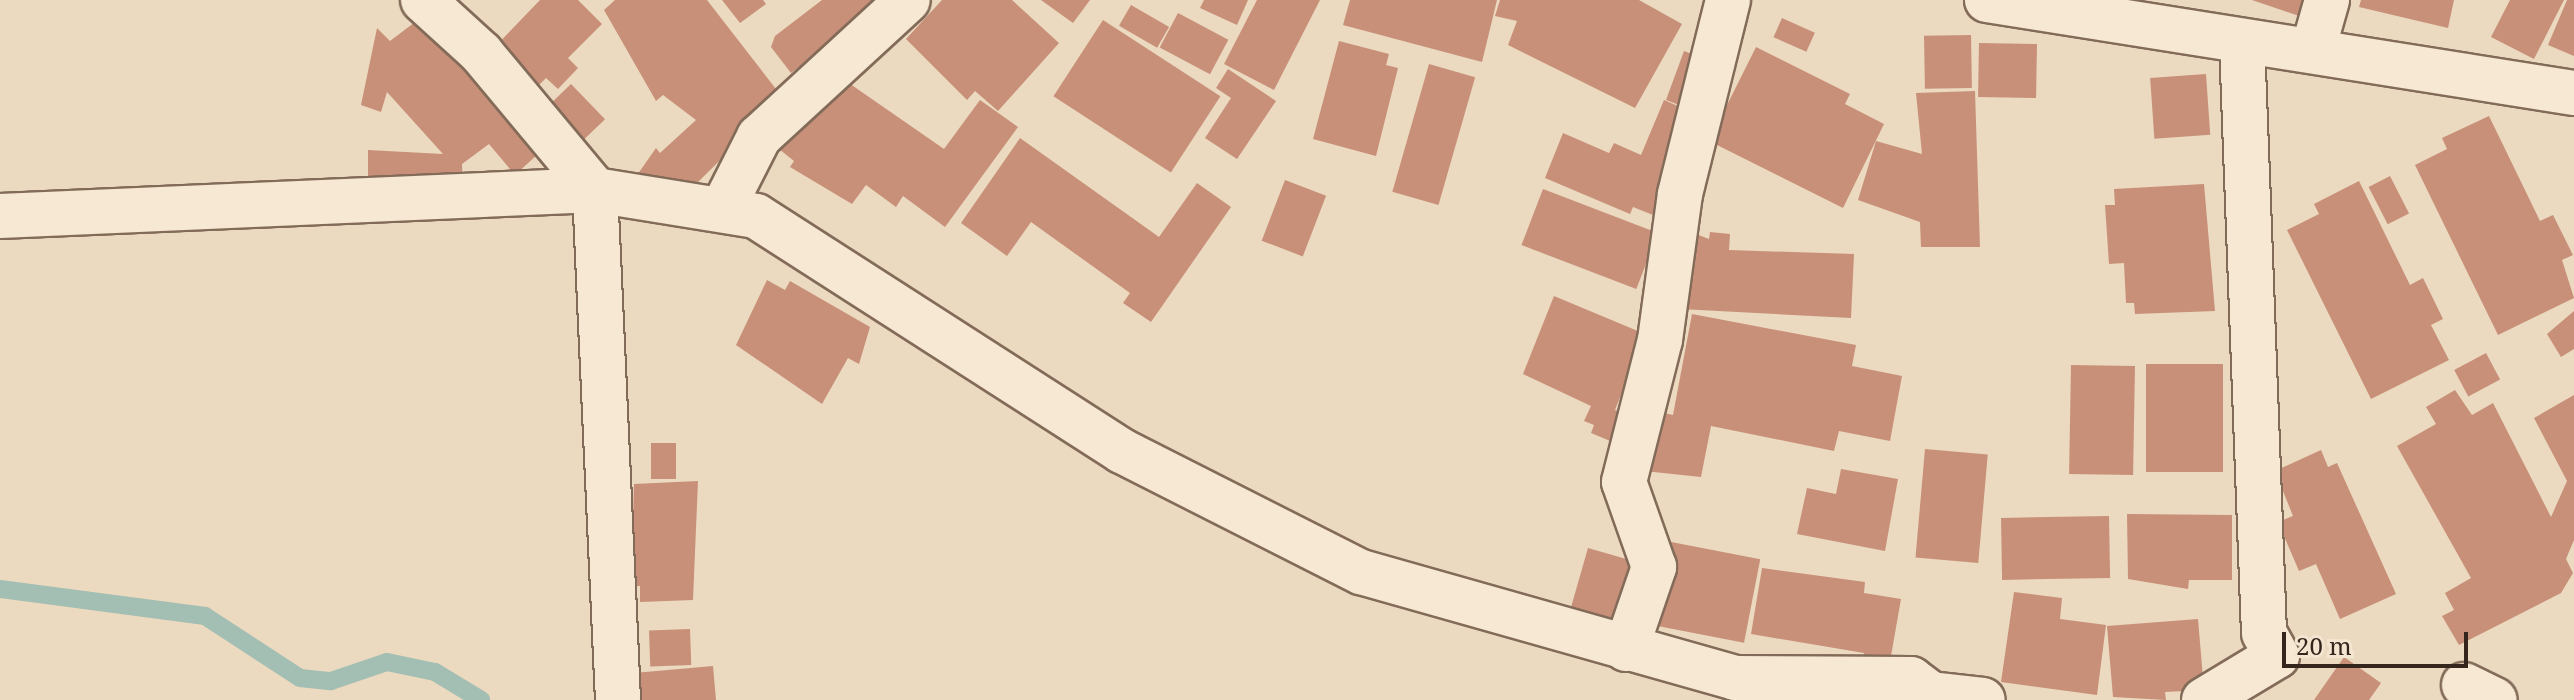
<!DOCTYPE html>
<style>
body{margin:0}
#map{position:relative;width:2574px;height:700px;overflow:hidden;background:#ebd9c0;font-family:"Noto Serif",serif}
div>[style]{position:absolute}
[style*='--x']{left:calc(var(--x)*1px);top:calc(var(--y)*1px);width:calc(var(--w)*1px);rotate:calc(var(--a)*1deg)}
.stream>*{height:18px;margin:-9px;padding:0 9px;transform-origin:9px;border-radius:9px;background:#a3beb3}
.building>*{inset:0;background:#c89078;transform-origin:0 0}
.roads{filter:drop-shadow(2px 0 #836b59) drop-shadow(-2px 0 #836b59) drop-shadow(0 2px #836b59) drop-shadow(0 -2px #836b59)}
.minor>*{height:44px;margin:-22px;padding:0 22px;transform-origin:22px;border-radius:22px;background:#f7e8d3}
span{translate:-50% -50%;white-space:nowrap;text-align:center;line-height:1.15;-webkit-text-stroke:6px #f3e5d0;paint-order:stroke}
.scale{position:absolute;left:2282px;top:632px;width:186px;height:36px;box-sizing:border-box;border:4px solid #34251d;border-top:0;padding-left:10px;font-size:24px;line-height:28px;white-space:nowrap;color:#34251d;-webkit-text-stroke:6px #f3e5d0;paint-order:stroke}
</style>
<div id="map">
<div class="stream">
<div style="--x:0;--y:589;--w:207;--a:7.5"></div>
<div style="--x:205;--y:616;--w:113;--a:33.1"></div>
<div style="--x:300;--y:678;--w:31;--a:6"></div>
<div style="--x:331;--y:681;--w:59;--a:-18.7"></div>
<div style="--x:387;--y:662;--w:49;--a:11.8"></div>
<div style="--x:435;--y:672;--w:54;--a:31.3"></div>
</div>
<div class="building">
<div style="clip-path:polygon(540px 0,578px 0,602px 24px,568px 58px,578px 68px,558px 89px,546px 78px,533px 91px,492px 50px)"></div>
<div style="clip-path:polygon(615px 0,707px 0,783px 98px,691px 189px,635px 178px,656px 148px,660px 153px,696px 120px,663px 95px,656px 101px,604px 10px)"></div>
<div style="clip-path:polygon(722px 0,763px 0,766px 4px,740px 23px)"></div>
<div style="clip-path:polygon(822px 0,884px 0,804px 74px,799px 67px,791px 73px,771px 47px,775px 36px)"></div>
<div style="clip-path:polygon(942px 0,1012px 0,1059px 43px,998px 111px,975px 91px,967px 100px,906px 39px)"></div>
<div style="clip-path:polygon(1041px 0,1090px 0,1073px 23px)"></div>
<div style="clip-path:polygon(1204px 0,1248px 0,1237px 25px,1200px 8px)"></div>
<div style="clip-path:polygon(1257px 0,1320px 0,1274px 90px,1224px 64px)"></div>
<div style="clip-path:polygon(1350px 0,1497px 0,1482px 62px,1343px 25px)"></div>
<div style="clip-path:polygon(1500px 0,1639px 0,1682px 24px,1635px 108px,1508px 45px,1517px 21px,1495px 16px)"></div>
<div style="clip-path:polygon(2252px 0,2304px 0,2299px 16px)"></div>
<div style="clip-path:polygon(2361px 0,2454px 0,2448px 28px,2359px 7px)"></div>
<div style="clip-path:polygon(2510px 0,2564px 0,2534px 59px,2491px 37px)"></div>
<div style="clip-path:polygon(2567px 0,2574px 0,2574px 56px,2548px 45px)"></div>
<div style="left:1131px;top:5px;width:44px;height:24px;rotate:30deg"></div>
<div style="clip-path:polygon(427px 13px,549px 144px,515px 175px,489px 144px,462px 164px,463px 188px,368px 193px,368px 150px,443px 154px,387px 92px,381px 112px,361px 105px,377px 28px,390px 41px)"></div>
<div style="left:1178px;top:13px;width:57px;height:39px;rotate:28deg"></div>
<div style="left:1782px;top:18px;width:36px;height:21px;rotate:24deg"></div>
<div style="left:1103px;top:20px;width:140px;height:91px;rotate:33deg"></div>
<div style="left:1971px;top:35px;width:53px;height:47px;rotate:89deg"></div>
<div style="clip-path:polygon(1339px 41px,1389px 54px,1386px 65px,1398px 68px,1376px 156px,1313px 139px)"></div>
<div style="left:1979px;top:43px;width:58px;height:54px;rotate:1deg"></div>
<div style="clip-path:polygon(1756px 47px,1850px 94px,1845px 104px,1884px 124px,1843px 208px,1709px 141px)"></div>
<div style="clip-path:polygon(1684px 51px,1705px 59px,1692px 110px,1666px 100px)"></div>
<div style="left:1429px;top:64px;width:48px;height:133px;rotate:16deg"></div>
<div style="clip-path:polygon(1228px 69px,1276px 101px,1237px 159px,1205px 138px,1231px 98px,1216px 88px)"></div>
<div style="left:2206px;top:74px;width:61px;height:56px;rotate:86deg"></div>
<div style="clip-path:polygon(843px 79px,944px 149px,980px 100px,1018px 127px,945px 227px,903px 196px,896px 207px,866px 185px,852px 204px,790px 167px,794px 161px,779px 149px,806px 109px)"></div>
<div style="left:571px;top:84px;width:49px;height:34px;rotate:46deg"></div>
<div style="clip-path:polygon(1975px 91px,1980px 247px,1921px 247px,1920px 222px,1858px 200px,1876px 141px,1922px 154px,1916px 93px)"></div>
<div style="clip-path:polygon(1664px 100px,1694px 113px,1653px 215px,1633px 207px,1630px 214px,1545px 178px,1563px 133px,1609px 153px,1614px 143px,1641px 155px)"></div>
<div style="clip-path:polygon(2489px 116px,2540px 221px,2553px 215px,2573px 255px,2562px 260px,2574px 298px,2498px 335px,2415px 165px,2447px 149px,2442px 138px)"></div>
<div style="clip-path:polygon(1020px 138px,1159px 237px,1197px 183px,1231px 207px,1151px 322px,1123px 303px,1130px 293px,1031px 222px,1007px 256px,961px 223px)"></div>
<div style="left:2390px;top:176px;width:42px;height:24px;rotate:63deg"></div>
<div style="left:1285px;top:180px;width:44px;height:65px;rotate:21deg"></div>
<div style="clip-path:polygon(2359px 181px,2410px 285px,2423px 278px,2443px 319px,2431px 325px,2449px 360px,2371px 399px,2287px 230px,2319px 214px,2314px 204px)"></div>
<div style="clip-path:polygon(2204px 184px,2215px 311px,2135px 314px,2134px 303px,2126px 303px,2124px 263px,2109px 264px,2105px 205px,2115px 205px,2114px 189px)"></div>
<div style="left:1543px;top:189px;width:123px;height:60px;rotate:21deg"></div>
<div style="clip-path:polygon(1688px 231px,1709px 239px,1710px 232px,1730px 234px,1729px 250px,1854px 254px,1851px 318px,1680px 309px)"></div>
<div style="clip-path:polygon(767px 280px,785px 290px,790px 281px,870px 327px,859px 364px,848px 358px,822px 404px,736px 345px)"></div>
<div style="clip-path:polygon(1554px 296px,1645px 334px,1615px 410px,1627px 414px,1615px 443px,1591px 433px,1594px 425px,1584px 421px,1591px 406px,1523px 374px)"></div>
<div style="clip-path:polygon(2574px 311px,2574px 349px,2561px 357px,2547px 334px)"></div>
<div style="clip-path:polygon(1692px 314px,1856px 345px,1852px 366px,1902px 376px,1890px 441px,1839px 431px,1834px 451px,1711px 426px,1701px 477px,1644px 471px,1655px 411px,1673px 415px)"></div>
<div style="left:2486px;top:353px;width:30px;height:36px;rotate:62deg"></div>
<div style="left:2146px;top:364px;width:77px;height:108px"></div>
<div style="left:2071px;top:365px;width:64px;height:109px;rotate:1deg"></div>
<div style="clip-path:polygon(2455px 390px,2472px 415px,2493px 403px,2551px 517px,2567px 481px,2534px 418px,2574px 395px,2574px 540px,2566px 559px,2573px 573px,2561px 593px,2459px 645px,2442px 616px,2454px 610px,2445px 593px,2471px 578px,2397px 446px,2436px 424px,2426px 407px)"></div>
<div style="left:651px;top:443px;width:25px;height:36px"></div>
<div style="left:1925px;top:449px;width:63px;height:109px;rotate:5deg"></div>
<div style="clip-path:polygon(2321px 450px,2328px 467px,2337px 463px,2396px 594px,2340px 619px,2316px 564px,2299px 571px,2278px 522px,2293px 516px,2275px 471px)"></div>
<div style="clip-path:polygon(1841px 469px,1898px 479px,1885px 551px,1797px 534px,1807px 488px,1836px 494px)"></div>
<div style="clip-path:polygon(698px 481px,693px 600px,640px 602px,640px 586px,631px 586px,634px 484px)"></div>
<div style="clip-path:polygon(2127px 514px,2232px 515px,2232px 580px,2189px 580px,2188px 589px,2128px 579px)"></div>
<div style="left:2109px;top:516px;width:62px;height:108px;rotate:89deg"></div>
<div style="left:1666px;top:541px;width:96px;height:85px;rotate:11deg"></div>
<div style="left:1588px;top:548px;width:57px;height:78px;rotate:16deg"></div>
<div style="clip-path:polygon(1762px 568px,1865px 582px,1864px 593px,1901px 599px,1888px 673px,1862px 669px,1864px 653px,1751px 634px)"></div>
<div style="clip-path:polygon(2014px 592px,2062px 598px,2060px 619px,2106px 625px,2097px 695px,2001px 682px)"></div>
<div style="clip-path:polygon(2198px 619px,2204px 690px,2165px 692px,2166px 700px,2113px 697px,2107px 626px)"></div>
<div style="left:690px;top:629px;width:36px;height:41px;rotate:88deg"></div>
<div style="clip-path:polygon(2344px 657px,2381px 683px,2369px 700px,2314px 700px)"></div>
<div style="clip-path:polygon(713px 666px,716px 700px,637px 700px,634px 673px)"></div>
</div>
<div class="roads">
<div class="minor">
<div style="--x:423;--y:0;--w:79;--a:42.4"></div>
<div style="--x:481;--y:53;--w:178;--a:50.2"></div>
<div style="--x:595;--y:190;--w:511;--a:87.42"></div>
<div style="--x:1987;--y:0;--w:594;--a:9"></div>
<div style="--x:2314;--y:46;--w:48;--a:-74.2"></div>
<div style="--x:723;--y:208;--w:80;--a:-63.1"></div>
<div style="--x:759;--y:137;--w:202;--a:-42.6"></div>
<div style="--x:0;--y:216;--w:596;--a:-2.5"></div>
<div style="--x:595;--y:190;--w:163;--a:9.2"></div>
<div style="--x:756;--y:216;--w:435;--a:32.7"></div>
<div style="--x:1122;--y:451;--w:268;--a:26.9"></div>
<div style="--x:1361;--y:572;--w:389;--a:15.8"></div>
<div style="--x:1735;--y:678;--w:176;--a:0.3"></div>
<div style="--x:1911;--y:679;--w:25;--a:37"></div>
<div style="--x:1931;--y:694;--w:52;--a:6.6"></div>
<div style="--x:1626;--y:649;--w:87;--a:-71.1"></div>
<div style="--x:1654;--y:567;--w:90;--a:-109.4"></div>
<div style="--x:1624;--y:482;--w:146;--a:-75.8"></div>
<div style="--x:1660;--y:340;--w:147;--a:-82.2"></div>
<div style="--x:1680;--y:194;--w:200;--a:-76.1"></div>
<div style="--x:2464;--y:685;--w:34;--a:26"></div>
<div style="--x:2204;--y:700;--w:85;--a:-31.1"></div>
<div style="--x:2277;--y:656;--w:26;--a:-119"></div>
<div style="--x:2264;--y:633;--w:592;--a:-92.13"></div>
</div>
</div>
<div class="scale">20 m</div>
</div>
